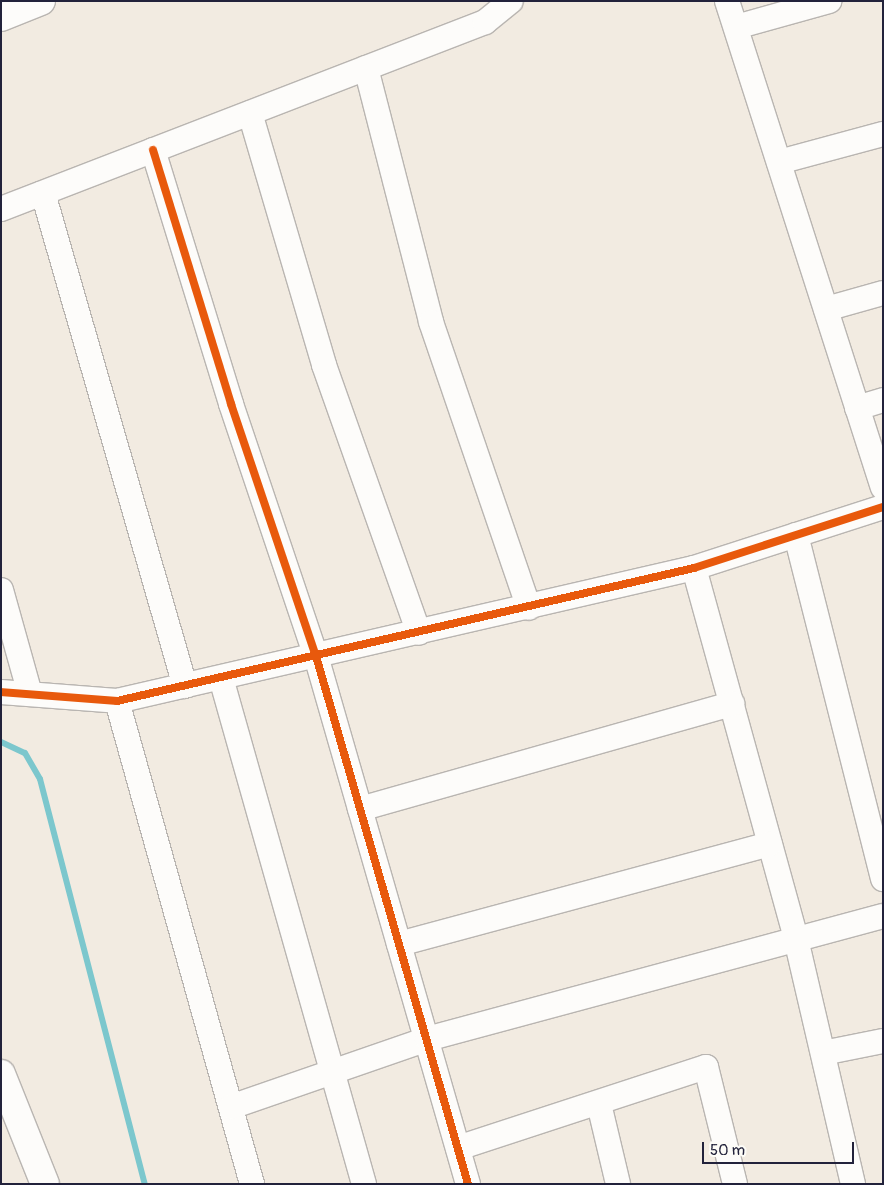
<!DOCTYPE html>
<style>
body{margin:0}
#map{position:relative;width:884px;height:1185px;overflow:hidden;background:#f2ebe1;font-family:Pangolin,sans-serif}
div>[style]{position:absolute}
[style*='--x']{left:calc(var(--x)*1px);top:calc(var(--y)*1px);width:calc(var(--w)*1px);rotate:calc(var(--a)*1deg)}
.stream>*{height:6px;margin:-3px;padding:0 3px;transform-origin:3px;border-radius:3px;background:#7cc7cd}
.roads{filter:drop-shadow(1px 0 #b9b5b1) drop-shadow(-1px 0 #b9b5b1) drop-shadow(0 1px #b9b5b1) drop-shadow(0 -1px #b9b5b1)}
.minor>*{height:24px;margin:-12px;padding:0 12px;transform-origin:12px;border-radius:12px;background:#fdfcfa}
.tertiary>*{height:28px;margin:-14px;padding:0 14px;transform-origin:14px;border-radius:14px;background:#fdfcfa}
.secondary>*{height:28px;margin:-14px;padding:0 14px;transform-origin:14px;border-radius:14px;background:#fdfcfa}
.cycleway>*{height:8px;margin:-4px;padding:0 4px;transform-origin:4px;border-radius:4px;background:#e8590c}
span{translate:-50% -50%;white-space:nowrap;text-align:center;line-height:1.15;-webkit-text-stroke:4px #fdfcf7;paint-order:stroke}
.frame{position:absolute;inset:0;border:2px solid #22223b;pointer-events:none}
.scale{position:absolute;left:702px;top:1142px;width:152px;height:22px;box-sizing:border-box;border:2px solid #22223b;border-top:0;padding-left:6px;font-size:15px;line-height:18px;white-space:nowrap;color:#22223b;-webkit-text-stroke:4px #fdfcf7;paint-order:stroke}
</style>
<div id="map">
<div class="stream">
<div style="--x:1;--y:742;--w:26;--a:25"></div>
<div style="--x:25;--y:753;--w:30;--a:60"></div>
<div style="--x:40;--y:779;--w:418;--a:75.5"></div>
</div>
<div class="roads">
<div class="minor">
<div style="--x:727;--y:1;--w:511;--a:72.24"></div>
<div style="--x:736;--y:27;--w:97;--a:-15.6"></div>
<div style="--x:366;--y:68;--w:262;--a:75.6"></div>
<div style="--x:431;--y:322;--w:302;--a:71.1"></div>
<div style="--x:250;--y:113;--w:263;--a:73.6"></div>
<div style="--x:324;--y:365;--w:284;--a:70.5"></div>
<div style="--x:153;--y:150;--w:266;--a:72.9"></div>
<div style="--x:231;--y:404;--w:266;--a:71.4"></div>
<div style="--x:316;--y:656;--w:549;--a:73.94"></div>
<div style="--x:779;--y:162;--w:108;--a:-15.1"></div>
<div style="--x:43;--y:193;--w:513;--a:73.93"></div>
<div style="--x:1;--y:209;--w:519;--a:-21.12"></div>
<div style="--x:485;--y:22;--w:33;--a:-39"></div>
<div style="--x:826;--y:309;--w:59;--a:-15.7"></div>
<div style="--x:857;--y:408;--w:27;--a:-17"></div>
<div style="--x:796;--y:535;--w:355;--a:75.8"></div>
<div style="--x:694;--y:568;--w:385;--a:74.6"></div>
<div style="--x:796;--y:939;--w:252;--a:76.9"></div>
<div style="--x:1;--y:590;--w:108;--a:74.4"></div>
<div style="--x:221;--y:678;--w:526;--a:74.22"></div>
<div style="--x:1;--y:692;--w:116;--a:4.4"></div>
<div style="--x:117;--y:701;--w:592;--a:-12.98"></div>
<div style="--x:694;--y:568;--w:199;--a:-17.9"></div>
<div style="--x:117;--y:701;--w:502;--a:74.38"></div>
<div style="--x:360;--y:809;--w:387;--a:-15.8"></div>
<div style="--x:399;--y:944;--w:384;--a:-15.1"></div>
<div style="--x:823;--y:1053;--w:61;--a:-11.3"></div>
<div style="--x:599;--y:1104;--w:82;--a:76.6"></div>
<div style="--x:231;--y:1107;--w:207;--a:-19.1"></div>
<div style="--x:427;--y:1039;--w:472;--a:-15.1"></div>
<div style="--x:458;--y:1148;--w:261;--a:-18.1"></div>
<div style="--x:706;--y:1067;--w:121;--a:76.1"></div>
</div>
<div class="tertiary">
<div style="--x:1;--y:1074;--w:118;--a:68.2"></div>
</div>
<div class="secondary">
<div style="--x:1;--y:17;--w:43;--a:-21.8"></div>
</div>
</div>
<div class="cycleway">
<div style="--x:153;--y:150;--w:266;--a:72.9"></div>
<div style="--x:231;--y:404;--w:266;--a:71.4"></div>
<div style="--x:316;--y:656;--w:549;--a:73.94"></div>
<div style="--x:1;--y:692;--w:116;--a:4.4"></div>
<div style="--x:117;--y:701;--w:592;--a:-12.98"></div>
<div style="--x:694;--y:568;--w:199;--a:-17.9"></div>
</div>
<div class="frame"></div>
<div class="scale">50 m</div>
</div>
